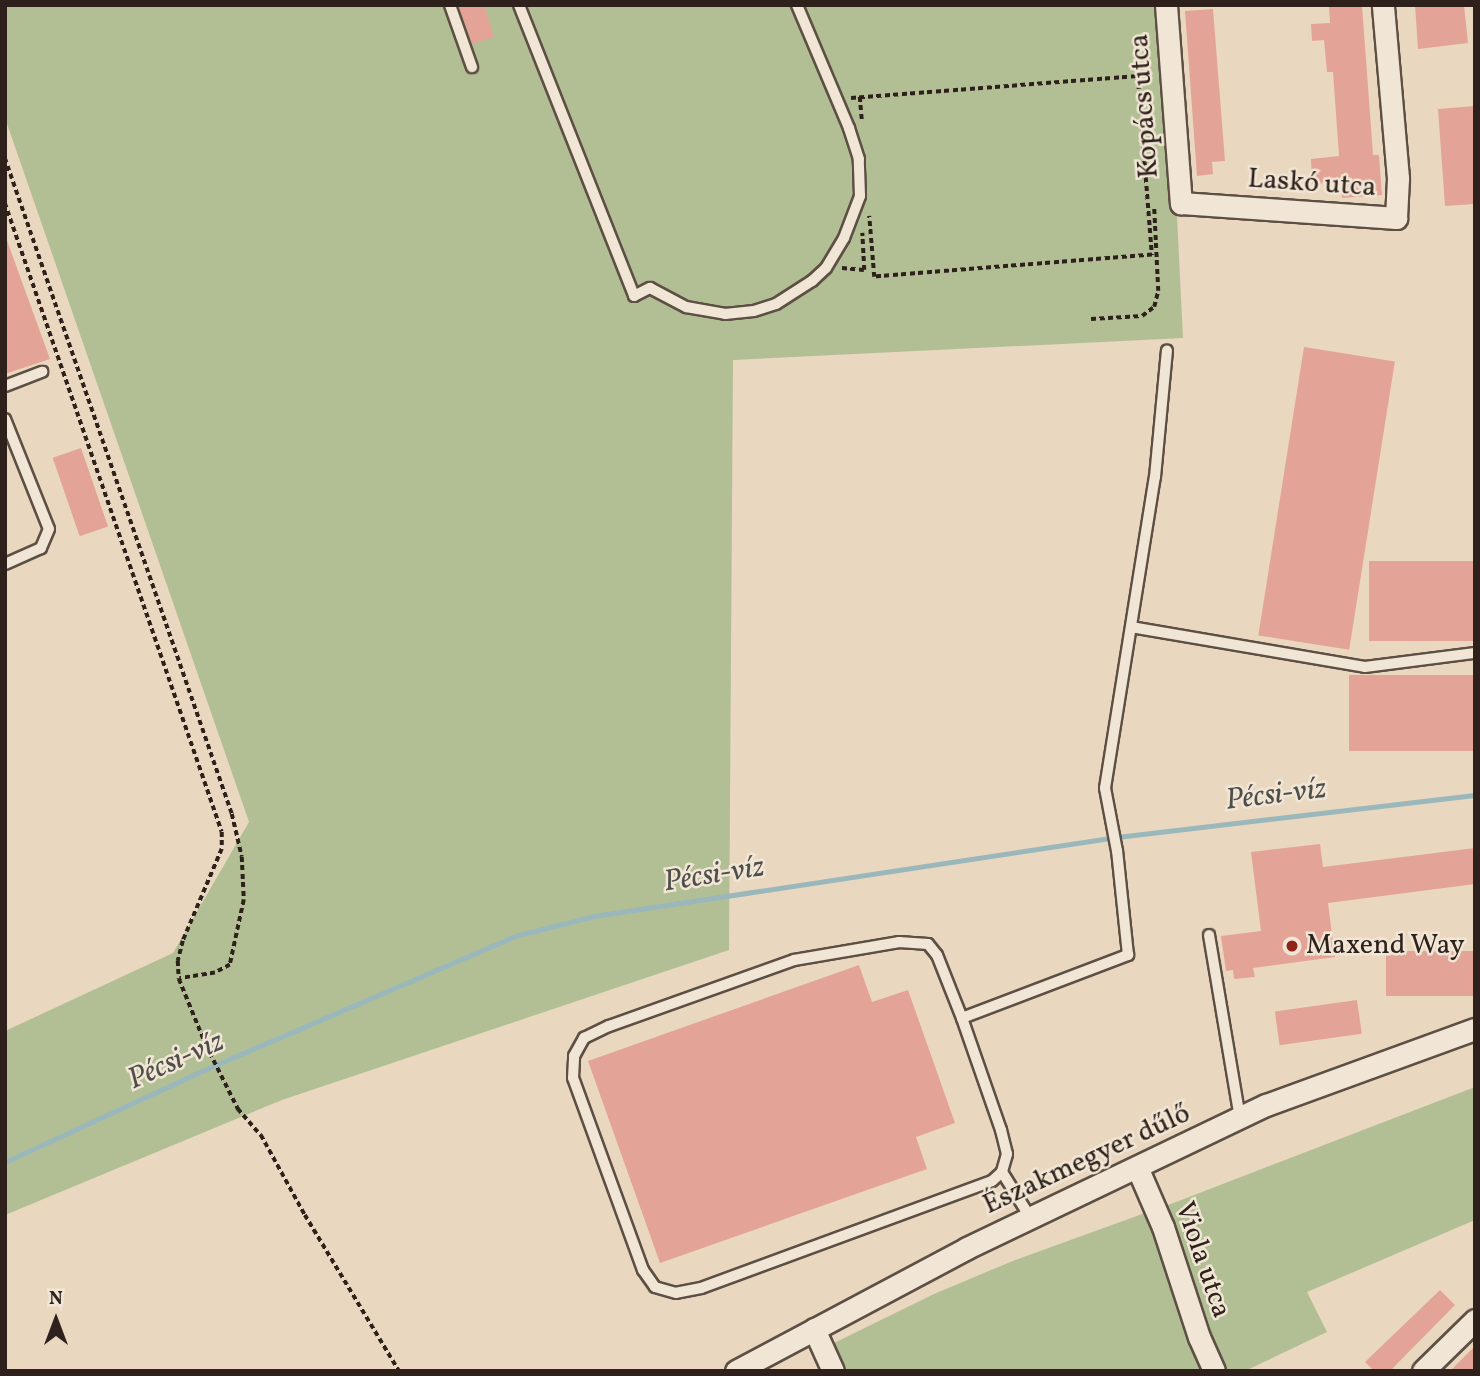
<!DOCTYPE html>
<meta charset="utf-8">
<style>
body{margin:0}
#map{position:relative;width:1480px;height:1376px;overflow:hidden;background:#e9d8bf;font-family:Vollkorn,serif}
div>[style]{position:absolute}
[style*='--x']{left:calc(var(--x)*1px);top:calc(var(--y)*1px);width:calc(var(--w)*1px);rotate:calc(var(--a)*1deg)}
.green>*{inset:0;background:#b2bf95}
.stream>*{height:5px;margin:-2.5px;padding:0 2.5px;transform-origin:2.5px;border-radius:2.5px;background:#9ab8bb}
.building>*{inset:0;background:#e3a497;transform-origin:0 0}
.path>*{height:3.5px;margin-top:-1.75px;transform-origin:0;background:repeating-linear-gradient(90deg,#2e211b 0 5px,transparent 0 8.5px)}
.roads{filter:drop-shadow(2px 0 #5d4f44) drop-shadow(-2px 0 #5d4f44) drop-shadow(0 2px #5d4f44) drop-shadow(0 -2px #5d4f44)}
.lane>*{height:10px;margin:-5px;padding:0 5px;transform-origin:5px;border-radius:5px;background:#f1e6d5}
.street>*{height:21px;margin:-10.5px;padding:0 10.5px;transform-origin:10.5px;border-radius:10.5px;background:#f1e6d5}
.dots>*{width:19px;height:19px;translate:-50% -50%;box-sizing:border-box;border:4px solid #f1e6d5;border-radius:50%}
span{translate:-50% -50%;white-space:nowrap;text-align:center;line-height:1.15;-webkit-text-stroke:5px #f1e6d5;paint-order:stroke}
.street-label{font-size:28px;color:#2e211b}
.poi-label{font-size:28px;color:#2e211b}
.left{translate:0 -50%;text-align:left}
.water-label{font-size:30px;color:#4e4e4b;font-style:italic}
.frame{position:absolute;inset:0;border:7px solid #2e211b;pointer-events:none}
.north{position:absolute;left:21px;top:1285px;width:70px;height:70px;-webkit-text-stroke:5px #f1e6d5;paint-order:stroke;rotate:0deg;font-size:19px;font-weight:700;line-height:28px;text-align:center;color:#2e211b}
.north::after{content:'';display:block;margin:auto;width:24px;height:32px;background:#2e211b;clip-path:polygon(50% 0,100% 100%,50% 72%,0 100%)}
</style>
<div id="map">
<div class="green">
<div style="clip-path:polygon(5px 5px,1159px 5px,1177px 216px,1183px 338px,733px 360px,729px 950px,282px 1100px,5px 1215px,5px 1031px,173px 953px,249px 822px,5px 118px)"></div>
<div style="clip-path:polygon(1475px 1087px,1475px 1220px,1307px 1292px,1327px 1332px,1245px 1371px,1221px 1371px,1163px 1207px)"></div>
<div style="clip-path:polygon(1145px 1213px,1207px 1371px,844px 1371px,832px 1344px,934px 1294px,1015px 1260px)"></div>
</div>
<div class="stream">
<div style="--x:5;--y:1162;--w:219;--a:-24.8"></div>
<div style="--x:204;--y:1070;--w:339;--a:-23.3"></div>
<div style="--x:515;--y:936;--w:81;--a:-14.2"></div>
<div style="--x:594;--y:916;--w:529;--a:-8.59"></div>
<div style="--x:1117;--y:837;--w:360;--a:-6.7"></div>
</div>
<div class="building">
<div style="clip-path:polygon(458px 5px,484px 5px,494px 37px,472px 44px)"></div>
<div style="clip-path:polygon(1329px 5px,1362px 5px,1373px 155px,1379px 155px,1382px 195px,1342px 198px,1341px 182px,1312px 184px,1311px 159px,1339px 156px,1333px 72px,1327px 72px,1324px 40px,1312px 41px,1311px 24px,1330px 23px)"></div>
<div style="clip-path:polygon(1415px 5px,1464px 5px,1468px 43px,1418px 49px)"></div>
<div style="clip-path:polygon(1213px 9px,1225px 161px,1212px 162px,1213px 174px,1197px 176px,1185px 11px)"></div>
<div style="clip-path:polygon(1475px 106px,1475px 204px,1445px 206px,1438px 109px)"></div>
<div style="clip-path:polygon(5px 235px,50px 359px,5px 374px)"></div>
<div style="left:1304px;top:347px;width:92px;height:292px;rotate:9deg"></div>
<div style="left:81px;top:448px;width:83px;height:30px;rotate:71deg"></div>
<div style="left:1475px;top:561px;width:80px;height:106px;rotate:90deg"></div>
<div style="left:1475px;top:675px;width:76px;height:126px;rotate:90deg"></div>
<div style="clip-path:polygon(1320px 844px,1323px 867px,1475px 848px,1475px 884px,1328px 903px,1335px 957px,1253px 968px,1255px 977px,1234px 979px,1233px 970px,1226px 971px,1221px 936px,1261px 931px,1251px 852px)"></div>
<div style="left:1475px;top:951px;width:45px;height:89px;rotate:90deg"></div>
<div style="clip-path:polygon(859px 965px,872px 1002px,908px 990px,955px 1123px,916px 1137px,927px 1169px,660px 1263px,588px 1061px)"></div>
<div style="left:1357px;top:1000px;width:34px;height:83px;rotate:82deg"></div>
<div style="clip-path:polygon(1440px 1290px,1455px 1305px,1390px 1371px,1374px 1371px,1365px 1362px)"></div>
<div style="clip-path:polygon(1475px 1346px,1475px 1371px,1450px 1371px)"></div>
</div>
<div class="path">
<div style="--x:860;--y:97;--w:24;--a:85"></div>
<div style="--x:851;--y:98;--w:288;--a:-4.4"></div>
<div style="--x:1138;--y:76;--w:180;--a:85.5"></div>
<div style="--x:1152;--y:255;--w:279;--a:175.5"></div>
<div style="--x:874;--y:277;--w:61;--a:-94.7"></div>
<div style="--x:5;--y:158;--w:694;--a:70.91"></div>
<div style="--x:232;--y:814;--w:44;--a:76.9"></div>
<div style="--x:242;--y:857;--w:43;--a:87.3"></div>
<div style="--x:244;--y:900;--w:66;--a:102.2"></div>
<div style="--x:230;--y:965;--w:17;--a:152"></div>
<div style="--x:215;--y:973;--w:36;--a:171"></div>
<div style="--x:5;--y:203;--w:665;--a:70.97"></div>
<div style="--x:222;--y:832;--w:17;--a:90"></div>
<div style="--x:222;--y:849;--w:100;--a:113"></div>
<div style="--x:183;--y:941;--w:21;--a:104"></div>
<div style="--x:178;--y:961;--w:18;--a:87"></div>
<div style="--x:179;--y:979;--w:71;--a:67.8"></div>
<div style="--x:206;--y:1045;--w:72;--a:63.4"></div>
<div style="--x:238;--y:1109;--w:35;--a:49"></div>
<div style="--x:261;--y:1135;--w:91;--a:61.2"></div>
<div style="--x:305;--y:1215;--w:182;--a:58.9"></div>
<div style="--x:842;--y:268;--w:22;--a:5"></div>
<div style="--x:864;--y:270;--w:37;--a:-93"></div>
<div style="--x:1091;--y:319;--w:51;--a:-3.4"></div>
<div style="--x:1142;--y:316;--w:15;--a:-37"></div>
<div style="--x:1154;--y:307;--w:16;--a:-76"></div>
<div style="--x:1158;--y:291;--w:82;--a:-92.8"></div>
</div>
<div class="roads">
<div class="lane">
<div style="--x:450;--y:5;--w:66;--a:70.5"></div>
<div style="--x:519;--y:5;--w:313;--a:68.4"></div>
<div style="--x:634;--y:296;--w:18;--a:-27"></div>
<div style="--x:650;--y:288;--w:41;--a:27.8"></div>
<div style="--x:686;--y:307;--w:40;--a:10"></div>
<div style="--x:725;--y:314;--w:29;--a:-6"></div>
<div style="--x:754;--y:311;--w:23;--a:-18"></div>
<div style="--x:776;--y:304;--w:43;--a:-32.6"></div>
<div style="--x:812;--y:281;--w:19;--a:-43"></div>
<div style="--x:826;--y:268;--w:35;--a:-59"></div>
<div style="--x:844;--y:238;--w:45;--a:-69.1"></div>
<div style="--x:860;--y:196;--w:37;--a:-92"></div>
<div style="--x:859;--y:159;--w:33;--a:-108"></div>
<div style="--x:849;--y:128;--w:134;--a:-112.9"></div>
<div style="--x:5;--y:386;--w:40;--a:-21"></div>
<div style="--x:5;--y:419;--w:118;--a:68.2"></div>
<div style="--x:49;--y:529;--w:21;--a:113"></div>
<div style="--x:41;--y:548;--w:39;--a:156"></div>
<div style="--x:1131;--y:627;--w:237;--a:9.7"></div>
<div style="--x:1365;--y:667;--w:111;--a:-7.3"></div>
<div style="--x:1209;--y:935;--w:186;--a:80.4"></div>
<div style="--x:962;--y:1018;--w:119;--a:70.8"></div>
<div style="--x:1001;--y:1130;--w:25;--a:76"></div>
<div style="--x:1007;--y:1154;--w:19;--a:106"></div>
<div style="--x:1002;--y:1172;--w:13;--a:138"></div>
<div style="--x:992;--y:1181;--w:310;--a:159.8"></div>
<div style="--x:701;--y:1288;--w:25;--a:169"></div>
<div style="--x:676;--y:1293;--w:22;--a:-164"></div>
<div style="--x:655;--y:1287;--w:21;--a:-125"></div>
<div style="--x:643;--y:1270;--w:204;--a:-110"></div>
<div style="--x:573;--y:1078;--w:22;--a:-87"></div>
<div style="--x:574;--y:1056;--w:21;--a:-61"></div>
<div style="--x:584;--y:1038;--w:28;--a:-26"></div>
<div style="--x:609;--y:1026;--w:196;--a:-19.6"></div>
<div style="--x:794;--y:960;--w:107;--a:-9.7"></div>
<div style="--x:899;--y:942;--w:29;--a:4"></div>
<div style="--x:928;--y:944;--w:14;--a:51"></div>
<div style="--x:937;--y:955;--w:68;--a:68.4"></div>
<div style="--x:962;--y:1018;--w:178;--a:-20.8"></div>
<div style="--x:1128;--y:955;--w:105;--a:-96"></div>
<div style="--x:1117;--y:851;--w:64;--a:-100.8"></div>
<div style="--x:1105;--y:788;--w:315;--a:-80.9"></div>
<div style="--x:1155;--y:477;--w:127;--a:-84.6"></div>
<div style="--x:1002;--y:1172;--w:53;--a:58.1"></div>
</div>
<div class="street">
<div style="--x:1166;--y:5;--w:199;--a:85.7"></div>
<div style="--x:1181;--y:203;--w:216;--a:4"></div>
<div style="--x:1396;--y:218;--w:40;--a:-87.1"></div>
<div style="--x:1398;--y:178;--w:174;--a:-95"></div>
<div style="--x:1137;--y:1167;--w:65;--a:66.6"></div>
<div style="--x:1163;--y:1227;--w:116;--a:71.9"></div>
<div style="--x:1199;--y:1337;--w:37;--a:66"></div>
<div style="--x:814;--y:1329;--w:46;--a:65.7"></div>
<div style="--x:736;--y:1371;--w:262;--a:-28"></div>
<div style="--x:967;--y:1248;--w:331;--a:-25.6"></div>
<div style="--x:1266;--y:1105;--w:222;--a:-20"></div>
<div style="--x:1423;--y:1371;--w:73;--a:-44.4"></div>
</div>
</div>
<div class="dots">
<div style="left:1292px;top:946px;background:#8f2418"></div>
</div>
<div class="street-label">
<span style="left:1145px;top:106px;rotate:-94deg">Kopács utca</span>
<span style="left:1312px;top:184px;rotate:4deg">Laskó utca</span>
<span style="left:1087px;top:1160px;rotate:-25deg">Északmegyer dűlő</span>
<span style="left:1202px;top:1260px;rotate:71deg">Viola utca</span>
</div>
<div class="poi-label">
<span class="left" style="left:1306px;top:946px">Maxend Way</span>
</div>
<div class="water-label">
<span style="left:1276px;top:795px;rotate:-7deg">Pécsi-víz</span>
<span style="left:714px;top:875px;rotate:-9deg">Pécsi-víz</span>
<span style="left:176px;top:1061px;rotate:-24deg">Pécsi-víz</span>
</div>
<div class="frame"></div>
<div class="north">N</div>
</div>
